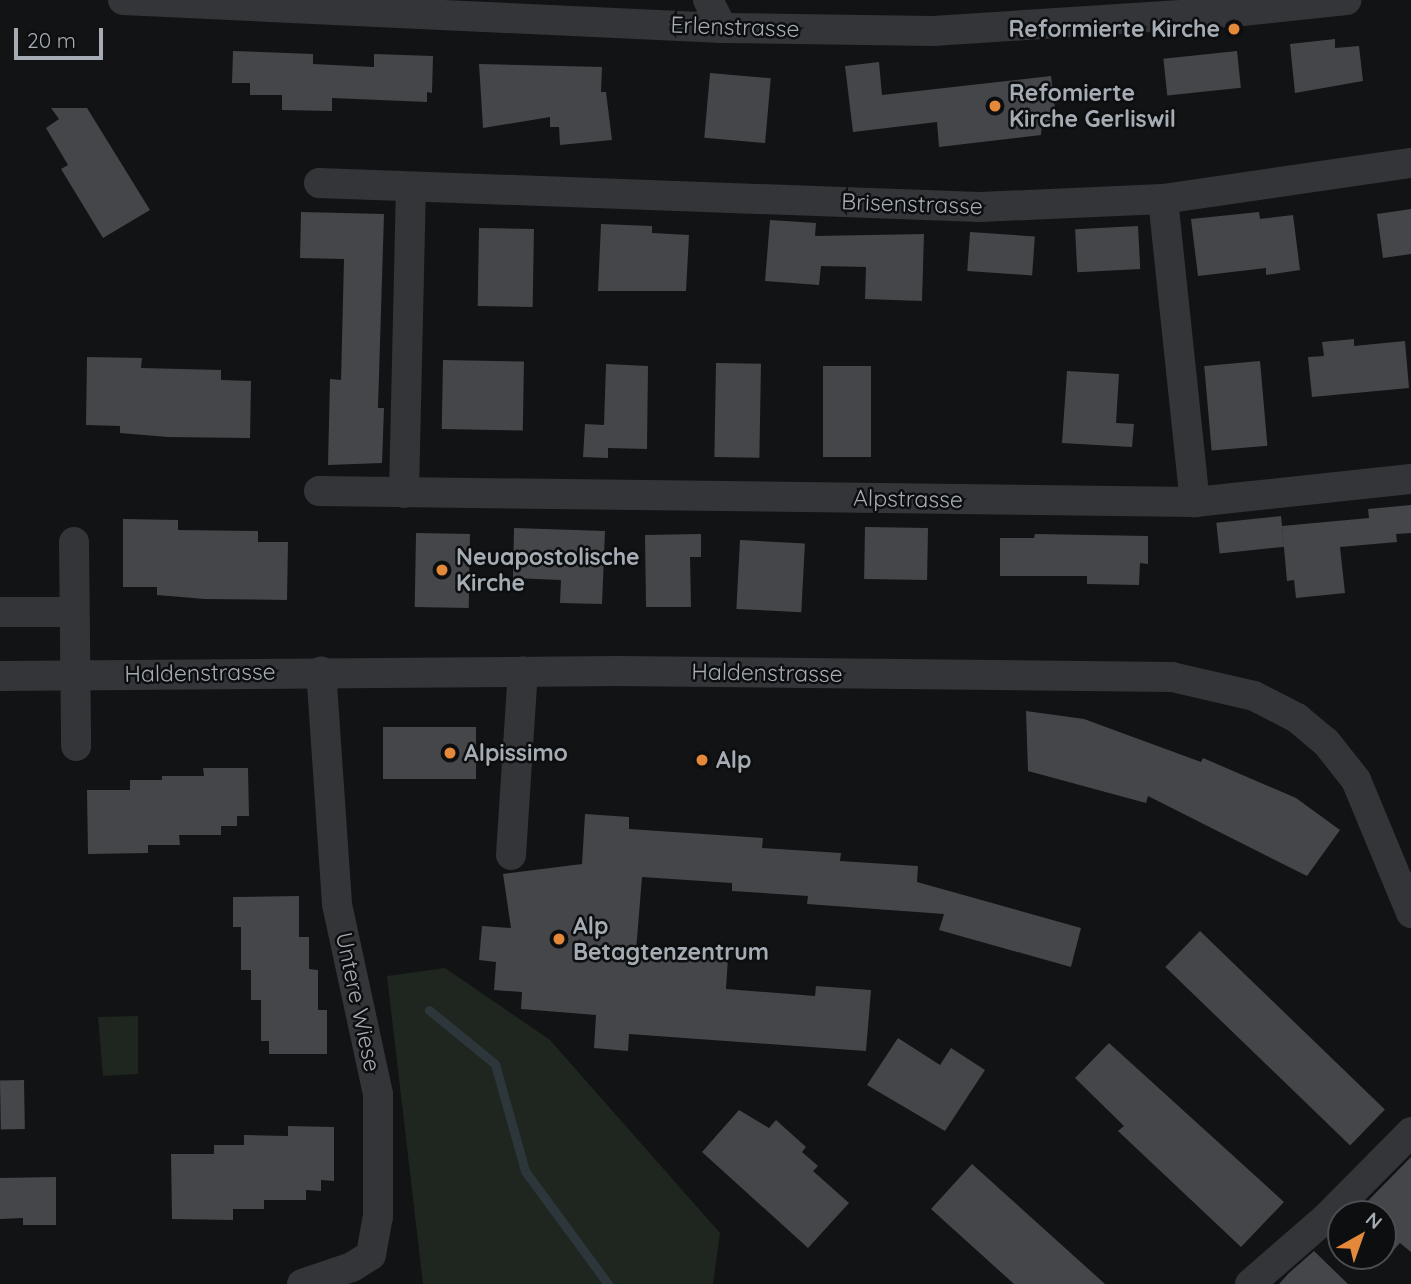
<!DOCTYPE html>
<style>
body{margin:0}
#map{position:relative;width:1411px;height:1284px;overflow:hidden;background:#121314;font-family:Quicksand,sans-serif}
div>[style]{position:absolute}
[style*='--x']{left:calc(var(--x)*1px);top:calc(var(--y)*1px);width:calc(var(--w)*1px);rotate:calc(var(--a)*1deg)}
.green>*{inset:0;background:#1f261f}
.stream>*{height:9px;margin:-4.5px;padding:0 4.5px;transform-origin:4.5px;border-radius:4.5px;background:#2d373b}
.building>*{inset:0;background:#444649;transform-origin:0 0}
.minor>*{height:30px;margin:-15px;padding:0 15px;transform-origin:15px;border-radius:15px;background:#343538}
.dots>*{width:19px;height:19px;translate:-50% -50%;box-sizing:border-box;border:4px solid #0d0e0f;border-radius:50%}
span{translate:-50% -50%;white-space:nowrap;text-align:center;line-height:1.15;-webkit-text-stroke:5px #0d0e0f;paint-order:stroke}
.street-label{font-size:23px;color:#a5acb3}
.poi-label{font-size:23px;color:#a5acb3;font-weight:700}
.right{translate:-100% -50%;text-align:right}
.left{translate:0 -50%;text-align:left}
.north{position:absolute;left:1327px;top:1200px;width:70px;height:70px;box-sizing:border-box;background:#0d0e0f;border:2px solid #4a4d51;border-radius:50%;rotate:40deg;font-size:19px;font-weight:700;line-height:28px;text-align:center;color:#a5acb3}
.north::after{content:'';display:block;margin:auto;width:24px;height:32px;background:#e4883a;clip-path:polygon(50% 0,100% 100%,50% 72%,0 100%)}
.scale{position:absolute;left:14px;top:28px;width:89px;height:32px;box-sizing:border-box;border:4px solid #a5acb3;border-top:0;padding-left:9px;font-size:21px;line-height:24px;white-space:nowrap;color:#a5acb3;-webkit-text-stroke:5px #0d0e0f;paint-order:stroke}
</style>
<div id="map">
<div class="green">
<div style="clip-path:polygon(445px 968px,550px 1040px,720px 1233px,713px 1284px,423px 1284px,387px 976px)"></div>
<div style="clip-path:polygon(138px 1016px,138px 1074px,103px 1076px,98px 1017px)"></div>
</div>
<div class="stream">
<div style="--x:429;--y:1010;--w:85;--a:39.3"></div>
<div style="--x:495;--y:1064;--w:111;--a:74.3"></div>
<div style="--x:525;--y:1171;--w:140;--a:53.7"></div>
</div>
<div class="building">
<div style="clip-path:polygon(1335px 39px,1335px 48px,1359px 46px,1363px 81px,1295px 93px,1290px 44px)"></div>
<div style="clip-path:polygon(233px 51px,313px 54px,313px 64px,374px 67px,374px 54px,433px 56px,432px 93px,427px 92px,427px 102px,332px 98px,332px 111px,282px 110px,282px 95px,250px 95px,250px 83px,232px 83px)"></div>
<div style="left:1237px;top:51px;width:37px;height:74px;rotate:84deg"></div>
<div style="clip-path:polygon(879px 62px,882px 95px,1051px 76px,1057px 124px,1042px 124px,1041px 135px,939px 147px,937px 122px,853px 132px,845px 66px)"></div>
<div style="clip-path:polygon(479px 64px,602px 67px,601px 92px,606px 92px,612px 140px,560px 145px,559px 127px,550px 127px,550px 117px,483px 128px)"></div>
<div style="left:710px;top:73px;width:61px;height:65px;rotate:5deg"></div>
<div style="clip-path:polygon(51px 108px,87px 108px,150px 210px,103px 238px,61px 169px,68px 165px,46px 128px,59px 119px)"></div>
<div style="clip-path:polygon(1411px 209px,1411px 254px,1383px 258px,1377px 214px)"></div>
<div style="clip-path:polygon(301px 212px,384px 214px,378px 408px,384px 408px,382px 463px,328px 465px,330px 379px,341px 380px,344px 259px,300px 258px)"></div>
<div style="clip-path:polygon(1259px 212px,1260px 219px,1293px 215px,1300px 270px,1266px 275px,1266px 268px,1198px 276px,1191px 219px)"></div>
<div style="clip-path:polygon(770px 220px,816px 223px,815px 236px,924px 234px,922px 301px,865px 299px,866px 267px,821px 266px,819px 285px,765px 281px)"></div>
<div style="clip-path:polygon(601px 224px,652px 226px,652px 233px,689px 235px,686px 291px,598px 291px)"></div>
<div style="left:1138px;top:226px;width:43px;height:63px;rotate:87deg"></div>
<div style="left:479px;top:228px;width:55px;height:78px;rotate:1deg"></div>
<div style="left:970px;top:232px;width:65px;height:39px;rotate:4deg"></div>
<div style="clip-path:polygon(1354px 339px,1354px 346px,1405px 341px,1409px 388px,1312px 397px,1308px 357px,1324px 356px,1322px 342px)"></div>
<div style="clip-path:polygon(87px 357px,142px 358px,141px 368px,221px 370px,221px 380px,251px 381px,250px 438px,168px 437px,120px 433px,120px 426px,86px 425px)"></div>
<div style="left:443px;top:360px;width:81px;height:69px;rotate:1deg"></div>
<div style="left:1260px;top:361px;width:85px;height:56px;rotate:85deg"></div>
<div style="left:716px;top:363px;width:45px;height:94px;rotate:1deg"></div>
<div style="clip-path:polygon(606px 364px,648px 366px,647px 449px,608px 448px,608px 458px,583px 457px,585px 424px,604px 425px)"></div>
<div style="left:823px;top:366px;width:48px;height:91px"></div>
<div style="clip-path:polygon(1067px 371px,1119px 374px,1116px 423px,1134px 424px,1132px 447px,1062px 443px)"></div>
<div style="clip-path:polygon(1411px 505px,1411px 533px,1396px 534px,1397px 542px,1340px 547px,1345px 593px,1296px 598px,1294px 580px,1287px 581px,1282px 526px,1369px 518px,1368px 509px)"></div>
<div style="left:1281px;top:516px;width:31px;height:65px;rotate:84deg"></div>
<div style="clip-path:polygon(123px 519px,178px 520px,178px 530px,258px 531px,258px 542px,288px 542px,287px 600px,205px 599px,157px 595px,157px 587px,123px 587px)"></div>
<div style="left:865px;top:527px;width:63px;height:52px;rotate:1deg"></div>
<div style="clip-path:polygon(514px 528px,605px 531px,602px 604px,560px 603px,561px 580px,513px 578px)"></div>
<div style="left:416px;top:533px;width:54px;height:74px;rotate:1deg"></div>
<div style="clip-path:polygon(701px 534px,701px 557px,690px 557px,691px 607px,646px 607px,645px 535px)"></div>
<div style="clip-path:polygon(1035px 534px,1148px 536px,1148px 564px,1140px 563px,1139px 585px,1087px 584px,1087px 576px,1000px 576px,1000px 538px,1034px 538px)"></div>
<div style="left:740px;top:540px;width:65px;height:69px;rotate:3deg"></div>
<div style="clip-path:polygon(1026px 711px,1084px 719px,1201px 762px,1203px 758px,1296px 798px,1340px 830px,1307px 876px,1148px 796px,1146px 803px,1028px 771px)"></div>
<div style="left:383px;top:727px;width:93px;height:52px"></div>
<div style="clip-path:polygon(203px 768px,248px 768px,249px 816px,237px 816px,237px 826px,221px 826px,221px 835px,179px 835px,180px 845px,148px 845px,148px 853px,88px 854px,87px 790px,130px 790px,130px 780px,162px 780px,162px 776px,204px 776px)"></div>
<div style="clip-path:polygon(585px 814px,629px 817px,629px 829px,763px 838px,762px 848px,841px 853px,840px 861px,918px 866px,917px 882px,1081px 928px,1071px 967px,939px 930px,944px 914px,807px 904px,808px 896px,732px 891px,732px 883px,642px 877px,636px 951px,728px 958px,726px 989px,815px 996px,816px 986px,871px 990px,866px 1051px,629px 1034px,628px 1051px,594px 1048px,596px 1015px,521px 1009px,522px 992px,494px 990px,496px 962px,479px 960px,482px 926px,511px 928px,503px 874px,582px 864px)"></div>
<div style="clip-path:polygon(299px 896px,299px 937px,309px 937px,309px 969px,318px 970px,318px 1010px,327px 1010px,327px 1054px,269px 1054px,269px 1041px,261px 1041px,261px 1000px,251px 1000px,251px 970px,241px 970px,241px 927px,233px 927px,233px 897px)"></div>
<div style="left:1200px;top:931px;width:257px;height:50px;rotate:44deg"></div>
<div style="clip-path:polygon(898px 1038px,940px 1065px,951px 1048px,985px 1070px,945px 1131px,867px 1085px)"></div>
<div style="clip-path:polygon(1109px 1043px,1284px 1202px,1241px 1247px,1118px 1131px,1124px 1126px,1075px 1078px)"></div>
<div style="left:24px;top:1080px;width:49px;height:24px;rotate:89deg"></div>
<div style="clip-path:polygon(739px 1110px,769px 1128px,776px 1120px,806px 1147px,802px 1152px,818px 1166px,813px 1171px,849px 1203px,808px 1248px,702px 1152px)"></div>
<div style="clip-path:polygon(288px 1126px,334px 1127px,334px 1181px,321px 1180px,321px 1191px,306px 1190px,306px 1200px,264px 1200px,264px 1209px,233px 1209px,233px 1220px,172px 1219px,171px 1154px,214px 1154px,214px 1145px,244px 1145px,244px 1135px,288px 1136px)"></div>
<div style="clip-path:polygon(1411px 1157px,1411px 1252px,1400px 1243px,1383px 1262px,1383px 1214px,1355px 1214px)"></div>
<div style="clip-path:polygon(972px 1164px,1003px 1192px,1105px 1284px,1014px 1284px,931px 1209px)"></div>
<div style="clip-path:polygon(56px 1177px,56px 1225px,23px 1225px,23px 1218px,0 1219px,0 1178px)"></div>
<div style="clip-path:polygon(1314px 1251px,1348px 1284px,1279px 1284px,1289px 1273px)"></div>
</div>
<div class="minor">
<div style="--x:123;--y:0;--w:600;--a:2.68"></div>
<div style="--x:722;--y:28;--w:211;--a:0.8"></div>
<div style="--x:933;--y:31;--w:310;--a:-3.7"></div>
<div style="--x:1242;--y:11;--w:105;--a:-6"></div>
<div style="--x:708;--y:0;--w:31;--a:63"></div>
<div style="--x:319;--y:183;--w:661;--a:2.08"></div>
<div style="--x:980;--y:207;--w:183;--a:-2.5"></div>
<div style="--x:1163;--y:199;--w:251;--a:-8.3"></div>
<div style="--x:1163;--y:199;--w:305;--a:84"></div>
<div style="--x:319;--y:491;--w:876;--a:0.72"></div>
<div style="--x:1195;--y:502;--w:217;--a:-6.1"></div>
<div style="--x:404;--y:493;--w:305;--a:-88.7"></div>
<div style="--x:74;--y:542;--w:204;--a:89.4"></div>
<div style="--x:0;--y:612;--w:74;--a:0"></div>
<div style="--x:0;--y:676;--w:617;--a:-0.46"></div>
<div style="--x:617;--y:671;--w:555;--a:0.62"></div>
<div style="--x:1172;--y:677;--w:84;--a:13"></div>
<div style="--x:1254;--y:696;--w:48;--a:27.1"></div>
<div style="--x:1297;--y:718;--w:38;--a:40"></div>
<div style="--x:1326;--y:742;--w:48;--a:51.7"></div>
<div style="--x:1356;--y:780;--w:144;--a:67.5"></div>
<div style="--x:511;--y:855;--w:184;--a:-86.3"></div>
<div style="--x:302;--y:1284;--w:53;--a:-18.8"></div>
<div style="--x:352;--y:1267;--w:22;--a:-32"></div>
<div style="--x:371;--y:1255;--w:39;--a:-80"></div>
<div style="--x:378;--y:1217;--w:123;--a:-90"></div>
<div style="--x:378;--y:1094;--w:194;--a:-102.2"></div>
<div style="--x:337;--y:904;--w:233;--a:-93.9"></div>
<div style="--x:1250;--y:1284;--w:101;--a:-41"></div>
<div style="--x:1326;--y:1218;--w:121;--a:-45.3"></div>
</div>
<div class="dots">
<div style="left:1234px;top:29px;background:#e4883a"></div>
<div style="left:995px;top:106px;background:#e4883a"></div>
<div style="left:442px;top:570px;background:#e4883a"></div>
<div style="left:450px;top:753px;background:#e4883a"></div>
<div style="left:702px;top:760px;background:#e4883a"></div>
<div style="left:559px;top:939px;background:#e4883a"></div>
</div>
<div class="street-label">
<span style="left:735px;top:27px;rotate:2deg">Erlenstrasse</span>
<span style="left:912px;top:204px;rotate:2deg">Brisenstrasse</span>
<span style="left:908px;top:499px;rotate:1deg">Alpstrasse</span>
<span style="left:200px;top:673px;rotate:-1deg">Haldenstrasse</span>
<span style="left:767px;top:673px;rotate:1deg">Haldenstrasse</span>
<span style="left:358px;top:1002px;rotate:78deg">Untere Wiese</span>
</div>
<div class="poi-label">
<span class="right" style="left:1220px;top:29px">Reformierte Kirche</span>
<span class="left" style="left:1009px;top:106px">Refomierte<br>Kirche Gerliswil</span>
<span class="left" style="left:456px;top:570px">Neuapostolische<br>Kirche</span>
<span class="left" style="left:464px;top:753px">Alpissimo</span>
<span class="left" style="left:716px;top:760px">Alp</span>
<span class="left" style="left:573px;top:939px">Alp<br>Betagtenzentrum</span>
</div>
<div class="north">N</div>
<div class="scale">20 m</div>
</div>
